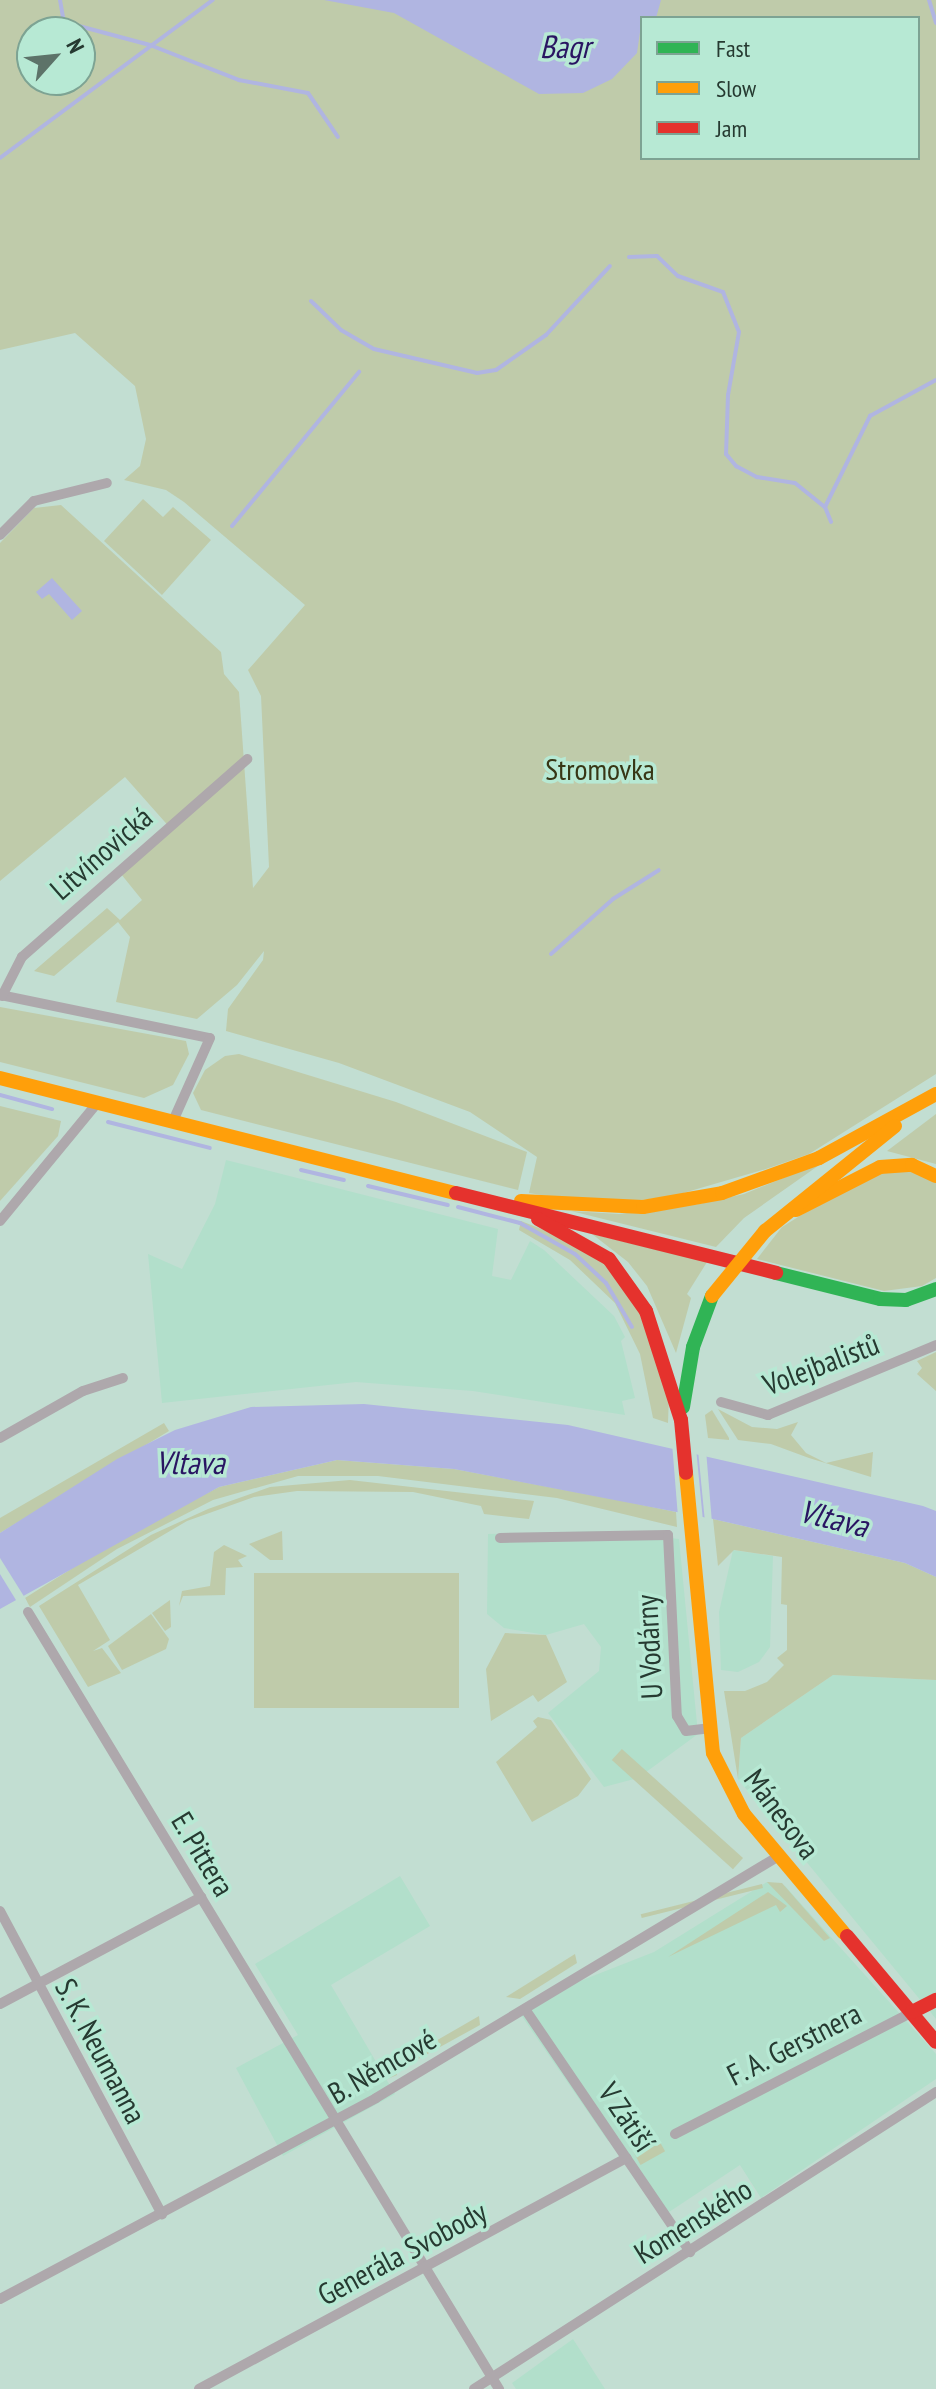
<!DOCTYPE html>
<meta charset="utf-8">
<style>
body{margin:0}
#map{position:relative;width:936px;height:2389px;overflow:hidden;background:#c2ded2;font-family:"PT Sans Narrow",sans-serif}
div>[style]{position:absolute}
[style*='--x']{left:calc(var(--x)*1px);top:calc(var(--y)*1px);width:calc(var(--w)*1px);rotate:calc(var(--a)*1deg)}
.built>*{inset:0;background:#b2dfcb}
.green>*{inset:0;background:#bfcbaa;transform-origin:0 0}
.water>*{inset:0;background:#b0b5e1}
.pier>*{inset:0;background:#c2ded2}
.stream>*{height:4px;margin:-2px;padding:0 2px;transform-origin:2px;border-radius:2px;background:#b0b5e1}
.street>*{height:10px;margin:-5px;padding:0 5px;transform-origin:5px;border-radius:5px;background:#aea8ac}
.fast>*{height:14px;margin:-7px;padding:0 7px;transform-origin:7px;border-radius:7px;background:#30b455}
.slow>*{height:14px;margin:-7px;padding:0 7px;transform-origin:7px;border-radius:7px;background:#ff9f0a}
.jam>*{height:14px;margin:-7px;padding:0 7px;transform-origin:7px;border-radius:7px;background:#e5322d}
.slow-bridge>*{height:14px;margin:-7px;padding:0 7px;transform-origin:7px;border-radius:7px;background:#ff9f0a}
span{translate:-50% -50%;white-space:nowrap;text-align:center;line-height:1.15;-webkit-text-stroke:7px #b7e9d4;paint-order:stroke}
.park-label{font-size:30px;color:#373615}
.street-label{font-size:30px;color:#263a31}
.water-label{font-size:32px;color:#291562;font-style:italic}
.legend{position:absolute;left:640px;top:16px;width:280px;height:144px;box-sizing:border-box;background:#b7e9d4;border:2px solid #7da393;margin:0;padding:10px 14px;list-style:none;font-size:24px;color:#263a31}
.legend li{display:flex;align-items:center;gap:16px;height:40px}
.legend b{width:40px;border:2px solid #7da393}
.north{position:absolute;left:16px;top:16px;width:80px;height:80px;box-sizing:border-box;background:#b7e9d4;border:2px solid #7da393;border-radius:50%;rotate:63deg;font-size:22px;font-weight:700;line-height:32px;text-align:center;color:#263a31}
.north::after{content:'';display:block;margin:auto;width:28px;height:36px;background:#5d7369;clip-path:polygon(50% 0,100% 100%,50% 72%,0 100%)}
</style>
<div id="map">
<div class="built">
<div style="clip-path:polygon(226px 1160px,498px 1229px,492px 1276px,511px 1280px,530px 1241px,544px 1250px,614px 1316px,625px 1337px,621px 1341px,635px 1398px,622px 1401px,625px 1415px,473px 1391px,356px 1382px,162px 1403px,148px 1254px,182px 1269px,215px 1204px)"></div>
<div style="clip-path:polygon(612px 1531px,679px 1539px,698px 1734px,638px 1778px,604px 1787px,548px 1713px,599px 1671px,601px 1647px,584px 1624px,546px 1635px,504px 1628px,487px 1614px,488px 1534px)"></div>
<div style="clip-path:polygon(733px 1550px,773px 1556px,770px 1647px,759px 1662px,738px 1672px,721px 1670px,719px 1612px)"></div>
<div style="clip-path:polygon(833px 1675px,936px 1680px,936px 2019px,738px 1779px,741px 1738px)"></div>
<div style="clip-path:polygon(400px 1876px,430px 1926px,331px 1985px,395px 2094px,283px 2156px,236px 2068px,298px 2035px,255px 1964px)"></div>
<div style="clip-path:polygon(767px 1882px,785px 1886px,936px 2054px,936px 2079px,761px 2198px,740px 2165px,666px 2214px,618px 2137px,608px 2141px,521px 2015px,575px 1983px,654px 1952px)"></div>
<div style="clip-path:polygon(573px 2339px,605px 2389px,516px 2389px,512px 2383px)"></div>
</div>
<div class="green">
<div style="clip-path:polygon(evenodd,0 0,936px 0,936px 1074px,809px 1154px,766px 1169px,673px 1196px,633px 1201px,560px 1198px,529px 1193px,537px 1157px,470px 1112px,339px 1063px,226px 1031px,228px 1009px,263px 960px,264px 951px,237px 985px,197px 1019px,116px 1002px,130px 937px,118px 922px,54px 976px,34px 971px,107px 908px,120px 920px,142px 900px,121px 874px,172px 830px,125px 777px,0 881px,0 543px,34px 508px,61px 505px,221px 652px,224px 674px,239px 692px,253px 888px,269px 867px,261px 696px,248px 670px,305px 605px,184px 502px,166px 490px,124px 480px,140px 466px,146px 439px,135px 386px,75px 333px,0 350px,0 0,642px 18px,918px 18px,918px 158px,642px 158px,642px 18px,0 0,32px 32px,80px 32px,80px 80px,32px 80px,32px 32px)"></div>
<div style="clip-path:polygon(143px 499px,163px 517px,173px 507px,211px 540px,162px 595px,104px 541px)"></div>
<div style="clip-path:polygon(0 1007px,186px 1041px,189px 1054px,173px 1085px,144px 1098px,0 1062px)"></div>
<div style="clip-path:polygon(239px 1054px,396px 1102px,527px 1152px,518px 1190px,201px 1110px,193px 1093px,205px 1070px,225px 1056px)"></div>
<div style="clip-path:polygon(0 1106px,61px 1121px,58px 1136px,0 1201px)"></div>
<div style="clip-path:polygon(936px 1114px,936px 1164px,887px 1151px)"></div>
<div style="clip-path:polygon(825px 1161px,744px 1218px,716px 1247px,571px 1211px,619px 1214px,699px 1204px,744px 1194px)"></div>
<div style="clip-path:polygon(914px 1171px,936px 1182px,936px 1278px,922px 1286px,884px 1291px,757px 1259px,782px 1227px,824px 1201px,878px 1172px)"></div>
<div style="clip-path:polygon(521px 1221px,562px 1237px,605px 1264px,646px 1322px,669px 1395px,668px 1423px,653px 1418px,640px 1354px,615px 1303px,570px 1260px,519px 1230px)"></div>
<div style="clip-path:polygon(592px 1234px,707px 1262px,687px 1294px,691px 1298px,676px 1353px,647px 1286px,628px 1262px)"></div>
<div style="clip-path:polygon(936px 1352px,936px 1391px,917px 1374px,922px 1368px,917px 1361px)"></div>
<div style="clip-path:polygon(718px 1409px,752px 1427px,777px 1429px,798px 1422px,791px 1435px,806px 1453px,826px 1463px,873px 1452px,871px 1477px,809px 1458px,771px 1444px,738px 1440px)"></div>
<div style="clip-path:polygon(712px 1410px,729px 1438px,729px 1440px,708px 1438px,705px 1415px)"></div>
<div style="clip-path:polygon(164px 1423px,169px 1431px,0 1533px,0 1518px)"></div>
<div style="clip-path:polygon(337px 1460px,454px 1469px,623px 1501px,676px 1512px,677px 1527px,557px 1498px,378px 1476px,298px 1476px,213px 1500px,117px 1549px,30px 1607px,25px 1598px,125px 1535px,219px 1487px)"></div>
<div style="clip-path:polygon(350px 1480px,534px 1501px,529px 1519px,484px 1514px,481px 1506px,413px 1492px,297px 1491px,254px 1497px,187px 1521px,78px 1585px,110px 1640px,93px 1651px,102px 1648px,121px 1673px,88px 1687px,39px 1606px,151px 1535px,208px 1509px,270px 1487px)"></div>
<div style="clip-path:polygon(713px 1519px,905px 1563px,936px 1577px,936px 1680px,833px 1675px,741px 1738px,738px 1779px,724px 1691px,745px 1691px,767px 1682px,784px 1665px,777px 1658px,787px 1650px,787px 1605px,781px 1604px,782px 1557px,734px 1550px,718px 1566px)"></div>
<div style="clip-path:polygon(282px 1531px,283px 1560px,270px 1560px,249px 1544px)"></div>
<div style="clip-path:polygon(224px 1545px,247px 1556px,238px 1560px,243px 1567px,226px 1568px,225px 1595px,183px 1596px,179px 1606px,182px 1591px,210px 1586px,214px 1552px)"></div>
<div style="left:459px;top:1573px;width:135px;height:205px;rotate:90deg"></div>
<div style="clip-path:polygon(170px 1600px,171px 1627px,165px 1631px,152px 1613px)"></div>
<div style="clip-path:polygon(151px 1614px,169px 1639px,166px 1649px,122px 1670px,108px 1646px)"></div>
<div style="clip-path:polygon(505px 1633px,546px 1635px,567px 1682px,538px 1702px,533px 1695px,491px 1721px,486px 1669px)"></div>
<div style="clip-path:polygon(538px 1717px,551px 1720px,591px 1779px,578px 1796px,532px 1822px,496px 1762px,537px 1727px,533px 1721px)"></div>
<div style="left:743px;top:1858px;width:15px;height:163px;rotate:132deg"></div>
<div style="clip-path:polygon(767px 1882px,782px 1883px,830px 1938px,824px 1941px)"></div>
<div style="left:762px;top:1884px;width:4px;height:125px;rotate:76deg"></div>
<div style="clip-path:polygon(768px 1892px,787px 1906px,780px 1912px,776px 1905px,668px 1957px)"></div>
<div style="clip-path:polygon(575px 1954px,577px 1963px,520px 1999px,506px 1997px)"></div>
<div style="clip-path:polygon(479px 2016px,480px 2025px,411px 2063px,408px 2057px)"></div>
<div style="clip-path:polygon(393px 2064px,397px 2075px,373px 2085px,368px 2078px)"></div>
<div style="left:651px;top:2126px;width:29px;height:28px;rotate:61deg"></div>
</div>
<div class="water">
<div style="clip-path:polygon(324px 0,661px 0,656px 18px,642px 18px,637px 53px,612px 79px,583px 93px,539px 94px,394px 13px)"></div>
<div style="clip-path:polygon(52px 578px,82px 611px,72px 620px,49px 594px,42px 599px,36px 592px)"></div>
<div style="clip-path:polygon(364px 1404px,568px 1425px,923px 1506px,936px 1511px,936px 1577px,905px 1563px,713px 1519px,454px 1469px,337px 1460px,219px 1487px,0 1609px,0 1533px,117px 1459px,175px 1430px,251px 1407px)"></div>
</div>
<div class="pier">
<div style="clip-path:polygon(672px 1443px,696px 1448px,703px 1521px,678px 1517px)"></div>
<div style="clip-path:polygon(698px 1450px,706px 1450px,712px 1523px,705px 1522px)"></div>
<div style="clip-path:polygon(0 1558px,25px 1598px,27px 1602px,19px 1605px,0 1574px)"></div>
</div>
<div class="stream">
<div style="--x:60;--y:0;--w:22;--a:80"></div>
<div style="--x:64;--y:22;--w:89;--a:15"></div>
<div style="--x:150;--y:45;--w:96;--a:21.5"></div>
<div style="--x:239;--y:80;--w:70;--a:10.7"></div>
<div style="--x:308;--y:93;--w:53;--a:55.7"></div>
<div style="--x:929;--y:0;--w:24;--a:73"></div>
<div style="--x:0;--y:158;--w:265;--a:-36.6"></div>
<div style="--x:629;--y:257;--w:28;--a:-2"></div>
<div style="--x:657;--y:256;--w:29;--a:44"></div>
<div style="--x:678;--y:276;--w:48;--a:19.6"></div>
<div style="--x:723;--y:292;--w:43;--a:68.2"></div>
<div style="--x:739;--y:332;--w:64;--a:99.9"></div>
<div style="--x:728;--y:395;--w:59;--a:91.9"></div>
<div style="--x:726;--y:454;--w:16;--a:50"></div>
<div style="--x:736;--y:466;--w:24;--a:28"></div>
<div style="--x:757;--y:477;--w:38;--a:9"></div>
<div style="--x:795;--y:483;--w:38;--a:39"></div>
<div style="--x:825;--y:507;--w:102;--a:-63.7"></div>
<div style="--x:870;--y:416;--w:75;--a:-28.6"></div>
<div style="--x:311;--y:301;--w:42;--a:44"></div>
<div style="--x:341;--y:330;--w:38;--a:30"></div>
<div style="--x:374;--y:349;--w:106;--a:13.1"></div>
<div style="--x:477;--y:373;--w:19;--a:-9"></div>
<div style="--x:496;--y:370;--w:61;--a:-35"></div>
<div style="--x:546;--y:335;--w:94;--a:-47.2"></div>
<div style="--x:825;--y:507;--w:16;--a:68"></div>
<div style="--x:232;--y:526;--w:200;--a:-50.5"></div>
<div style="--x:551;--y:954;--w:83;--a:-41.6"></div>
<div style="--x:613;--y:899;--w:54;--a:-32.2"></div>
<div style="--x:0;--y:1095;--w:54;--a:15.1"></div>
<div style="--x:108;--y:1122;--w:105;--a:14.3"></div>
<div style="--x:301;--y:1170;--w:44;--a:13.1"></div>
<div style="--x:368;--y:1186;--w:82;--a:13.4"></div>
<div style="--x:458;--y:1207;--w:64;--a:14.5"></div>
<div style="--x:520;--y:1223;--w:63;--a:29.4"></div>
<div style="--x:575;--y:1254;--w:42;--a:43.1"></div>
<div style="--x:606;--y:1283;--w:51;--a:59.4"></div>
</div>
<div class="street">
<div style="--x:0;--y:535;--w:48;--a:-45"></div>
<div style="--x:34;--y:501;--w:75;--a:-13.9"></div>
<div style="--x:0;--y:995;--w:214;--a:11.6"></div>
<div style="--x:210;--y:1038;--w:91;--a:114"></div>
<div style="--x:2;--y:996;--w:44;--a:-62.9"></div>
<div style="--x:22;--y:957;--w:300;--a:-41.3"></div>
<div style="--x:0;--y:1221;--w:154;--a:-50.5"></div>
<div style="--x:721;--y:1402;--w:49;--a:15.5"></div>
<div style="--x:768;--y:1415;--w:182;--a:-22.6"></div>
<div style="--x:0;--y:1438;--w:95;--a:-29.5"></div>
<div style="--x:83;--y:1391;--w:42;--a:-18"></div>
<div style="--x:500;--y:1538;--w:168;--a:-1"></div>
<div style="--x:668;--y:1535;--w:181;--a:87.2"></div>
<div style="--x:677;--y:1716;--w:17;--a:59"></div>
<div style="--x:686;--y:1731;--w:23;--a:-7"></div>
<div style="--x:28;--y:1612;--w:909;--a:58.78"></div>
<div style="--x:0;--y:1911;--w:344;--a:61.9"></div>
<div style="--x:0;--y:2004;--w:228;--a:-28"></div>
<div style="--x:525;--y:2009;--w:294;--a:55.8"></div>
<div style="--x:675;--y:2134;--w:267;--a:-27.2"></div>
<div style="--x:0;--y:2299;--w:426;--a:-28.1"></div>
<div style="--x:376;--y:2098;--w:469;--a:-31"></div>
<div style="--x:199;--y:2389;--w:486;--a:-28.4"></div>
<div style="--x:474;--y:2389;--w:549;--a:-32.74"></div>
</div>
<div class="fast">
<div style="--x:776;--y:1273;--w:107;--a:14"></div>
<div style="--x:880;--y:1299;--w:26;--a:2"></div>
<div style="--x:906;--y:1300;--w:32;--a:-20"></div>
<div style="--x:683;--y:1407;--w:61;--a:-80.5"></div>
<div style="--x:693;--y:1347;--w:54;--a:-69.6"></div>
</div>
<div class="slow">
<div style="--x:0;--y:1078;--w:470;--a:14.2"></div>
<div style="--x:521;--y:1201;--w:122;--a:2.8"></div>
<div style="--x:643;--y:1207;--w:80;--a:-10"></div>
<div style="--x:722;--y:1193;--w:103;--a:-19.8"></div>
<div style="--x:819;--y:1158;--w:133;--a:-28.7"></div>
<div style="--x:796;--y:1210;--w:94;--a:-27.1"></div>
<div style="--x:880;--y:1167;--w:32;--a:-4"></div>
<div style="--x:912;--y:1165;--w:26;--a:25"></div>
<div style="--x:765;--y:1231;--w:167;--a:-38.9"></div>
<div style="--x:686;--y:1473;--w:281;--a:84.5"></div>
<div style="--x:713;--y:1753;--w:68;--a:63.1"></div>
<div style="--x:744;--y:1814;--w:155;--a:50"></div>
</div>
<div class="jam">
<div style="--x:456;--y:1193;--w:330;--a:14"></div>
<div style="--x:538;--y:1219;--w:81;--a:29.4"></div>
<div style="--x:609;--y:1259;--w:64;--a:54.6"></div>
<div style="--x:646;--y:1311;--w:114;--a:72.2"></div>
<div style="--x:681;--y:1420;--w:53;--a:84.6"></div>
<div style="--x:847;--y:1936;--w:138;--a:50"></div>
<div style="--x:912;--y:2012;--w:27;--a:-27"></div>
</div>
<div class="slow-bridge">
<div style="--x:712;--y:1296;--w:84;--a:-50.8"></div>
</div>
<div class="park-label">
<span style="left:600px;top:769px">Stromovka</span>
</div>
<div class="street-label">
<span style="left:101px;top:853px;rotate:-41deg">Litvínovická</span>
<span style="left:821px;top:1364px;rotate:-21deg">Volejbalistů</span>
<span style="left:649px;top:1647px;rotate:-93deg">U Vodárny</span>
<span style="left:782px;top:1814px;rotate:53deg">Mánesova</span>
<span style="left:203px;top:1854px;rotate:59deg">E. Pittera</span>
<span style="left:794px;top:2044px;rotate:-27deg">F. A. Gerstnera</span>
<span style="left:101px;top:2051px;rotate:62deg">S. K. Neumanna</span>
<span style="left:382px;top:2066px;rotate:-30deg">B. Němcové</span>
<span style="left:627px;top:2117px;rotate:56deg">V Zátiší</span>
<span style="left:693px;top:2221px;rotate:-32deg">Komenského</span>
<span style="left:402px;top:2253px;rotate:-28deg">Generála Svobody</span>
</div>
<div class="water-label">
<span style="left:565px;top:46px">Bagr</span>
<span style="left:190px;top:1462px">Vltava</span>
<span style="left:834px;top:1518px;rotate:14deg">Vltava</span>
</div>
<ul class="legend">
<li><b style="height:10px;background:#30b455"></b>Fast</li>
<li><b style="height:10px;background:#ff9f0a"></b>Slow</li>
<li><b style="height:10px;background:#e5322d"></b>Jam</li>
</ul>
<div class="north">N</div>
</div>
